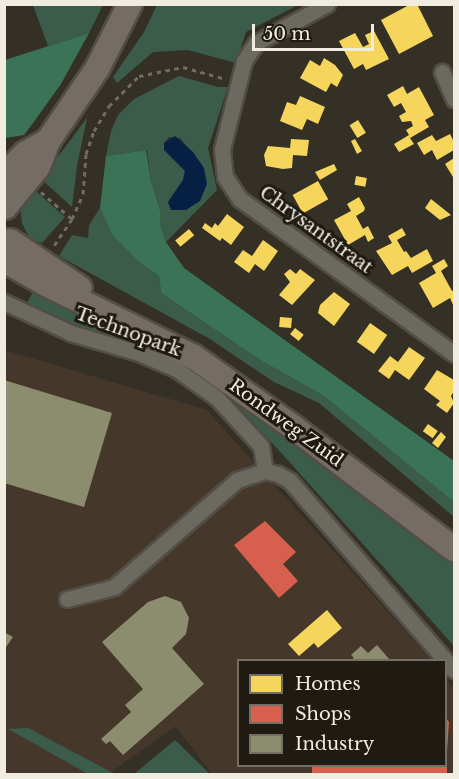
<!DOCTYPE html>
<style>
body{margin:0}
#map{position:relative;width:459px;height:779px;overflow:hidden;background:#353025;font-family:"Libre Baskerville",serif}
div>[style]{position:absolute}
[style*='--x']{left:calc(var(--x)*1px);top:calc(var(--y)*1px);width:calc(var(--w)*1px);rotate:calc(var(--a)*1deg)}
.industrial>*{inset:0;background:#45382a}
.green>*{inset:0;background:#3b5c4b}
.forest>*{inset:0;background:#3a7358}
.water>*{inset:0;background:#062043}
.homes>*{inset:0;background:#f6d55c;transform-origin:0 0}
.shops>*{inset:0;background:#d6604d;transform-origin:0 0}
.industry>*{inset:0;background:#8c8c6e}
.path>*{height:3px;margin-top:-1.5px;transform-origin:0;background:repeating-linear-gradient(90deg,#706c64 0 4.5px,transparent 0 9px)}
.roads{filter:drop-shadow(2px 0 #524e45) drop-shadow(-2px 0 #524e45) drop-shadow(0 2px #524e45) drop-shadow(0 -2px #524e45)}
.minor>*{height:15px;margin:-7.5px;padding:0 7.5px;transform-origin:7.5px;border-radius:7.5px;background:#6c6960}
.primary>*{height:24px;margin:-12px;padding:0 12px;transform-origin:12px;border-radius:12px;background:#756c66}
span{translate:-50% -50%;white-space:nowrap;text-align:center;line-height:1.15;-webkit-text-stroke:6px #1f1b12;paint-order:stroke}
.street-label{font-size:18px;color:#f0ecdf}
.frame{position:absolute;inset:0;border:6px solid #f0ecdf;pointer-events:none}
.legend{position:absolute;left:237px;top:659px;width:210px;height:108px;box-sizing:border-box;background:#1f1b12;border:2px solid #736f64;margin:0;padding:8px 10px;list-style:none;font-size:18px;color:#f0ecdf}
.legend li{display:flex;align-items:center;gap:12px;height:30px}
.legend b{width:30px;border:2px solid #736f64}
.scale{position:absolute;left:252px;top:24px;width:122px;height:27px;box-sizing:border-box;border:3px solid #f0ecdf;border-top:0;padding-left:8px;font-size:18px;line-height:21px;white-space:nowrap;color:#f0ecdf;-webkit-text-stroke:4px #1f1b12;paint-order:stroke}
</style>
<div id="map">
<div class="industrial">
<div style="clip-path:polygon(4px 350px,207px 410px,431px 660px,238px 660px,238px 766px,446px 766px,446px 678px,454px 689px,454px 774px,212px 774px,176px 726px,108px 774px,5px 774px)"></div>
</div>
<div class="green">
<div style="clip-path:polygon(33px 5px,103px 5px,89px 33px,48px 46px)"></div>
<div style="clip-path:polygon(157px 5px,157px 4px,298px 5px,246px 32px,236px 63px,188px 50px,153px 52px,117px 83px,113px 77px,144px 32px)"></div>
<div style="clip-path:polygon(evenodd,179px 76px,218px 87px,228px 87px,208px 148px,217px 190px,166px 242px,160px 224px,160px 210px,151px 181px,147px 150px,106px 156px,111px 131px,118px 115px,134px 99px,179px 76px,169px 137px,180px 138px,204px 168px,168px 202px,183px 180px,185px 170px,164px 149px,164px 143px,169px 137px)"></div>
<div style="clip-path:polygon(87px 118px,77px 166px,72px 207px,41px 179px)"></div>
<div style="clip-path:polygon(30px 186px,65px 217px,42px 243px,30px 239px,22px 223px,20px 204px)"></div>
<div style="clip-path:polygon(100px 208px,112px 235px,139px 262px,159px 276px,161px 293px,260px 360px,324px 396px,454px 502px,454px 517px,319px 403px,274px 382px,210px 339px,59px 256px,72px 235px,88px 238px,89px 225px)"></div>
<div style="clip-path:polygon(35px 288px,155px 347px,90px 330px,49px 315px,27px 303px)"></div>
<div style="clip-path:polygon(229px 396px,454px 562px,454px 646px,285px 457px)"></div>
<div style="clip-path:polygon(28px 728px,115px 774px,88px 774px,8px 729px)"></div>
<div style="clip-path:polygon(175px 740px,210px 774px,134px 774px)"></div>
</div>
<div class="forest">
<div style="clip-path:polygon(89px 33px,61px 84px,33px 123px,24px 135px,5px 138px,5px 60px)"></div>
<div style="clip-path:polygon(146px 150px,151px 181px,160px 210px,160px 224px,166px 242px,184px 268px,454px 461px,454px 502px,324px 396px,260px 360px,161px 293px,159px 276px,139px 262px,112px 235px,100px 208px,106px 156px)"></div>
</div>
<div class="water">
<div style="clip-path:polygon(175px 136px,193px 152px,204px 168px,207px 184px,200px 201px,186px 210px,171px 210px,168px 202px,183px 180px,185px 171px,164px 150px,164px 143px)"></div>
</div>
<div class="homes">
<div style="clip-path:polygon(411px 4px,417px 4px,433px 36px,399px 54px,381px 20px)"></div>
<div style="clip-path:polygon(374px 31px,389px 59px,366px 70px,363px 64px,354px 69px,339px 41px,355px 33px,363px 47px,369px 44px,365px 35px)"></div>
<div style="clip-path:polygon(324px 58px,335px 65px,343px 75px,337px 87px,331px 83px,326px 92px,300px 78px,310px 60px,320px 66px)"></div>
<div style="clip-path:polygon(403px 86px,407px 94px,419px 87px,434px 115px,425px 120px,429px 127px,410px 138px,414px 144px,399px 152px,394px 144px,409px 135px,406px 130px,413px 126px,411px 121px,402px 122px,399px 116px,406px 112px,401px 103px,394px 107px,387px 95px)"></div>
<div style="clip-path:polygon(300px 96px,325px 107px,318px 124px,307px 119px,302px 130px,280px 121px,287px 102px,296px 105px)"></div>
<div style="left:358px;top:120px;width:15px;height:10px;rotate:58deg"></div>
<div style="clip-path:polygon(450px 134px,454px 142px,454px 150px,437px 160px,432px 150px,424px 155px,417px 143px,432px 135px,436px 141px)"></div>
<div style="clip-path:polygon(291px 139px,309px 140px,307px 156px,293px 155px,292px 168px,283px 169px,266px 166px,264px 155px,268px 146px,290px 148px)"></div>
<div style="clip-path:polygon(355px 139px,362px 151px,357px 154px,351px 141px)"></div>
<div style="clip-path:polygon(454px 158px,454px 177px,453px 177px,445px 164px)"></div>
<div style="clip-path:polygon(334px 164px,337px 170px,320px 180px,315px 172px)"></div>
<div style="left:356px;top:176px;width:11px;height:9px;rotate:10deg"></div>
<div style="left:318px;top:181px;width:21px;height:29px;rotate:61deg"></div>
<div style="clip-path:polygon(359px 197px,365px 208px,364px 211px,356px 216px,363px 229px,368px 226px,374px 238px,368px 242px,365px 235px,348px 245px,334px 220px,351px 211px,347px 204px)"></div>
<div style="clip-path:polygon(431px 199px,451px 215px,440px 220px,425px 208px)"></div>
<div style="clip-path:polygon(227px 214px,244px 227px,231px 245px,222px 238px,220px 241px,202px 228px,205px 223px,212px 228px,215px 223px,218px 226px)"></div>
<div style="clip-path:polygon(402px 228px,406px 235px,397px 240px,404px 252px,406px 251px,411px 258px,427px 249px,433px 261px,412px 273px,408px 266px,392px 275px,376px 251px,392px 243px,388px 236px)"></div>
<div style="left:189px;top:229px;width:8px;height:18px;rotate:50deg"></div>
<div style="clip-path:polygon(263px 240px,278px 251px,264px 271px,255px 264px,249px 273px,234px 262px,243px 250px,252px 256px)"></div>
<div style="clip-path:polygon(444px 259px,448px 266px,441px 271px,452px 291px,454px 290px,454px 307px,450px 298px,433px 308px,419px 283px,436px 273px,432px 266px)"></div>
<div style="clip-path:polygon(290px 269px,296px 274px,300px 269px,315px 280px,292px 305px,279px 295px,290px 282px,284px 274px)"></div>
<div style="clip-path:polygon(334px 292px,350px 304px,334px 326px,318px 313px,320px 305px)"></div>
<div style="left:280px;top:317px;width:12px;height:10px;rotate:5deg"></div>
<div style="left:370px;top:323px;width:21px;height:23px;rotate:35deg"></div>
<div style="left:295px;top:328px;width:11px;height:8px;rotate:38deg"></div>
<div style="clip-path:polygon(409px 347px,425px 358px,409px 380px,395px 370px,389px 379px,378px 371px,390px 356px,398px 362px)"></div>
<div style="clip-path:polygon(437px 370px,454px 380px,454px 391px,451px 396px,454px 403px,447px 413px,436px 405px,440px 401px,424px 389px)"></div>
<div style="left:428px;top:424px;width:12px;height:9px;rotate:35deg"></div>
<div style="clip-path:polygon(441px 432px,446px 437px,438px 448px,432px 443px)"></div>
<div style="clip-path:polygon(327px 610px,342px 628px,318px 648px,314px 643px,299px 656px,288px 644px)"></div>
</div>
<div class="shops">
<div style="clip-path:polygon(265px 521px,296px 552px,283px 564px,298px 581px,279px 598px,234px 545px)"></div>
<div style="clip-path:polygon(446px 718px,449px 722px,447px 752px,446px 752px)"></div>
<div style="left:312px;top:766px;width:135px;height:13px"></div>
</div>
<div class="industry">
<div style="clip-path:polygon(4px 380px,112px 413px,84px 507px,4px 483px)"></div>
<div style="clip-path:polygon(165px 596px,181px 602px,189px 618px,186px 634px,172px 648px,204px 684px,123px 755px,110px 741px,106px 744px,101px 739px,131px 712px,125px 705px,143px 689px,102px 642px,148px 602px)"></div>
<div style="clip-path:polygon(4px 632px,13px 637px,4px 650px)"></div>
<div style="clip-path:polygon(377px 645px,390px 660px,351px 660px,354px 658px,351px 655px,361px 646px,368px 653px)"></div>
</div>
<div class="path">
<div style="--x:41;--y:192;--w:41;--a:41.1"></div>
<div style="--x:72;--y:219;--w:32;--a:124"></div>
<div style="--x:72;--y:219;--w:27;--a:-66"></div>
<div style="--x:83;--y:194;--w:40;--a:-85.7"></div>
<div style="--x:86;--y:154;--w:24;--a:-71"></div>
<div style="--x:94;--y:131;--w:29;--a:-59"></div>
<div style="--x:109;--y:106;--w:42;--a:-45"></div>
<div style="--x:139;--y:76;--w:45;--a:-11.6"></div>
<div style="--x:183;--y:67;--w:45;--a:15.6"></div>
</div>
<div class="roads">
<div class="minor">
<div style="--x:327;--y:4;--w:81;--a:151.2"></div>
<div style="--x:256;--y:43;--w:22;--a:124"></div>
<div style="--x:244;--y:61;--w:91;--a:104"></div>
<div style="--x:222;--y:149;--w:28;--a:84"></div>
<div style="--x:225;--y:177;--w:27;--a:56"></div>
<div style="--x:240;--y:199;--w:264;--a:35.9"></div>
<div style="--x:442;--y:72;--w:30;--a:66"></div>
<div style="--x:4;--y:302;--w:74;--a:24.8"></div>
<div style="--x:71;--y:333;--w:71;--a:16.4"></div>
<div style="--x:139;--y:353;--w:40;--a:23.4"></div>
<div style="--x:176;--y:369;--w:50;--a:35.3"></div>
<div style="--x:217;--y:398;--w:65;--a:47.5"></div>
<div style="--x:261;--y:446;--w:25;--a:81"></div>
<div style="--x:67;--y:599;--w:49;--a:-14.3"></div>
<div style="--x:114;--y:587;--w:163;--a:-41"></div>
<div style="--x:237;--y:480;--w:29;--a:-18"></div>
<div style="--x:265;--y:471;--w:13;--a:13"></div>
<div style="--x:278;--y:474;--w:14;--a:30"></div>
<div style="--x:290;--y:481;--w:250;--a:49.1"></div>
</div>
<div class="primary">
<div style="--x:4;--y:175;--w:31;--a:-45"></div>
<div style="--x:26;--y:153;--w:25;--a:-29"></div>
<div style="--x:5;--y:207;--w:52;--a:-50.5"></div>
<div style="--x:38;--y:167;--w:28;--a:-69"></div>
<div style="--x:48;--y:141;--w:87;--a:-55.8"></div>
<div style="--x:97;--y:69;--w:73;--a:-63.1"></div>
<div style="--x:10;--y:241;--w:84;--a:33.9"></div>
<div style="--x:4;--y:260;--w:46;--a:29.9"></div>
<div style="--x:44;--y:283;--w:167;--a:26.3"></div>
<div style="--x:194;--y:357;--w:121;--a:35.3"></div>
<div style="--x:293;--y:427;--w:202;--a:37.2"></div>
</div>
</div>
<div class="street-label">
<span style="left:316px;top:230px;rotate:36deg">Chrysantstraat</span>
<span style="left:128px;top:332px;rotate:20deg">Technopark</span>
<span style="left:286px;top:423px;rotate:36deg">Rondweg Zuid</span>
</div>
<div class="frame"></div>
<ul class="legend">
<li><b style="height:16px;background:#f6d55c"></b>Homes</li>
<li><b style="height:16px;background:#d6604d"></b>Shops</li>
<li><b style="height:16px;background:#8c8c6e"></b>Industry</li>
</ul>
<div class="scale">50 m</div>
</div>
